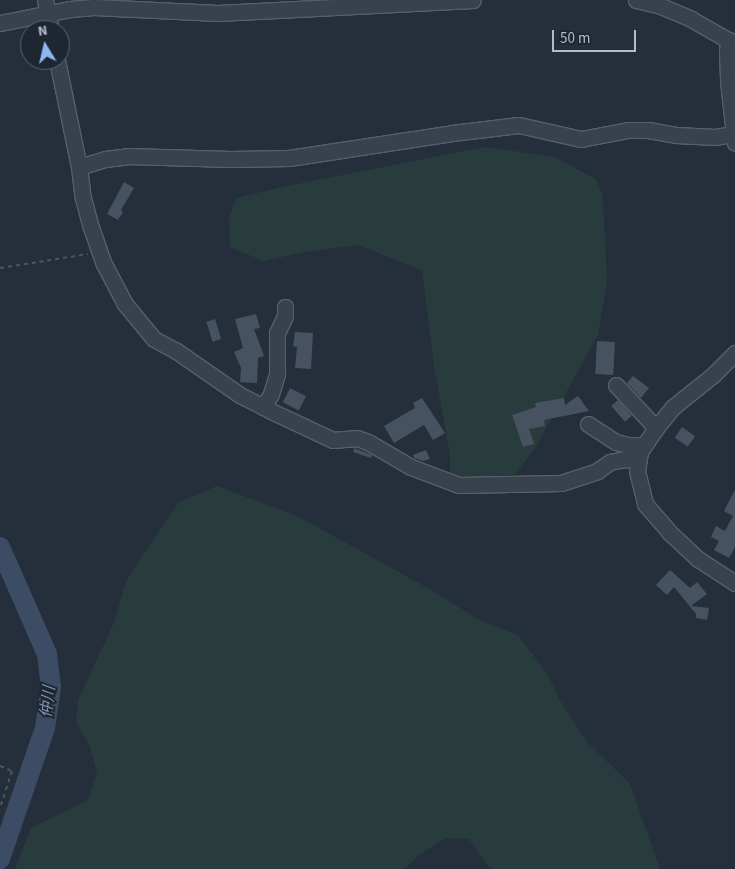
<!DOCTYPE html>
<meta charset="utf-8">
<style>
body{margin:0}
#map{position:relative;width:735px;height:869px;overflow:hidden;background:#252f3c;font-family:"Source Sans 3","Noto Sans JP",sans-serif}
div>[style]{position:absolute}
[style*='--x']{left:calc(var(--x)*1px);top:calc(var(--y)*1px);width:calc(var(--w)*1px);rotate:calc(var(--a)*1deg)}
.green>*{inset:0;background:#283c3e}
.river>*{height:20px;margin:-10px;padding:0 10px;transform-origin:10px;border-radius:10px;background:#3c4c64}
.building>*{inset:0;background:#475260;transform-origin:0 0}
.path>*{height:2px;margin-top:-1px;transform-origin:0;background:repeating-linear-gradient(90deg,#47595c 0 4px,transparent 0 8px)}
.roads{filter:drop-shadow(1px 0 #575f6a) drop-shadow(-1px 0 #575f6a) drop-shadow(0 1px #575f6a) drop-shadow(0 -1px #575f6a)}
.minor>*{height:15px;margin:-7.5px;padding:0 7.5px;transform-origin:7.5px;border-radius:7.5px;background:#39414c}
span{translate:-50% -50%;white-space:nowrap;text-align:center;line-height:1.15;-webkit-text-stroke:4px #1e2631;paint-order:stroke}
.water-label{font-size:16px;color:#7e92ad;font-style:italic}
.north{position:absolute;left:20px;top:20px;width:50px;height:50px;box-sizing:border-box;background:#1e2631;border:1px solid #5a626d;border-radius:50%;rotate:351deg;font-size:14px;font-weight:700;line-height:20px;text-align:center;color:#b5bcc7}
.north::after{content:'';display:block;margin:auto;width:18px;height:22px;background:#90b5f1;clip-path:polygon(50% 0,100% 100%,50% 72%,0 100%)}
.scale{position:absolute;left:552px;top:30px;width:84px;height:22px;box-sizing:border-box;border:2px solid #b5bcc7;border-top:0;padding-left:6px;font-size:15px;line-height:18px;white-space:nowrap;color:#b5bcc7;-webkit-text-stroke:4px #1e2631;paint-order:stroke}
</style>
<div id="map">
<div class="green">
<div style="clip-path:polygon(485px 147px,554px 157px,596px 179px,602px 193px,605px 237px,607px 281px,598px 335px,534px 450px,506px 485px,468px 484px,450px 473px,450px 455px,434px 365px,422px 270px,358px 245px,304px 252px,264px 261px,230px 247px,229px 218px,236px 198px,287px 186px)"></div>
<div style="clip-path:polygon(217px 486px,299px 517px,426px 587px,481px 621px,518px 635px,548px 675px,559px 699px,586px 741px,630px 784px,660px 869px,490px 869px,469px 839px,445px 838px,418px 856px,405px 869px,15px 869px,31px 828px,88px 800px,97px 772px,89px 744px,76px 723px,78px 700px,114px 623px,127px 579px,179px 502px)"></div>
</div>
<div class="river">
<div style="--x:0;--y:547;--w:117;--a:66.3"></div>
<div style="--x:47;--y:654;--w:33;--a:83"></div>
<div style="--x:51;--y:687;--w:41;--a:98.3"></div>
<div style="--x:45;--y:728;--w:139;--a:109"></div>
</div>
<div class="building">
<div style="clip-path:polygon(124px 182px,134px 188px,121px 210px,123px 212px,118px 220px,107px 214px)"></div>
<div style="clip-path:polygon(256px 314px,260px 328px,254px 329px,264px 356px,258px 358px,257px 383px,240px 382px,241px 368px,234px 352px,243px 348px,235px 319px)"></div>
<div style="left:215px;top:319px;width:21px;height:9px;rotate:73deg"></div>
<div style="clip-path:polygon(295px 332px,313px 333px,311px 369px,295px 368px,297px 347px,293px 346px)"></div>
<div style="left:597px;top:341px;width:18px;height:33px;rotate:3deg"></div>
<div style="clip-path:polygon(633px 376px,649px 388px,641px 398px,627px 383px)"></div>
<div style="left:290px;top:388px;width:18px;height:16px;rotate:27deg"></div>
<div style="clip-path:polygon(578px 396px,589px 411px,544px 420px,545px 426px,529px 429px,534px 444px,523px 447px,512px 415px,536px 407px,535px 403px,564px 398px,565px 405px)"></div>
<div style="clip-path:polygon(422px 398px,445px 433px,433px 440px,424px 425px,394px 443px,384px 426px,415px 408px,413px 403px)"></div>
<div style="left:618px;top:400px;width:21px;height:9px;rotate:49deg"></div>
<div style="left:682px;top:427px;width:16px;height:13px;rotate:35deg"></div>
<div style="clip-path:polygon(354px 448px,372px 455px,371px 458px,353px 452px)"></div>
<div style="clip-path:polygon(426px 450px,430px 459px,423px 461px,414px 458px,413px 455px)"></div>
<div style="clip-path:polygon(735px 490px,735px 547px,729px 558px,714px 550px,719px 541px,711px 537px,716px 526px,725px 531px,733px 516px,724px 511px)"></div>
<div style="clip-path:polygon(670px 570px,690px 588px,697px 582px,707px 594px,691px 606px,709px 608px,707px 620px,696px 618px,696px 614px,674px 587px,667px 595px,656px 585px)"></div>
</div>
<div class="path">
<div style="--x:0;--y:268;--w:89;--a:-9"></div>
<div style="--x:0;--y:766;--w:13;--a:23"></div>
<div style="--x:12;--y:771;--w:38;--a:108"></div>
</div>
<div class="roads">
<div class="minor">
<div style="--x:45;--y:0;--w:31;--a:79"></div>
<div style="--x:636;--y:0;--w:26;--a:13"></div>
<div style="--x:661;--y:6;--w:33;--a:23"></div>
<div style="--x:691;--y:19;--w:51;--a:29.6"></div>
<div style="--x:0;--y:23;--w:71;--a:-11.3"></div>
<div style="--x:70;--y:9;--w:24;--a:-5"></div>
<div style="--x:94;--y:7;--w:124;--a:2.8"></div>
<div style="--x:218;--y:13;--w:255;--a:-2.9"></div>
<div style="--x:729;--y:40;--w:10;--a:101"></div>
<div style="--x:727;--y:50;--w:31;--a:88"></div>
<div style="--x:728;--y:81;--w:62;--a:83.6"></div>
<div style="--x:57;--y:60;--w:109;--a:78.4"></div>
<div style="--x:79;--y:167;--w:31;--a:83"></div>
<div style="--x:83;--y:198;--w:30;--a:75"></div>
<div style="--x:91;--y:227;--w:39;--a:71"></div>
<div style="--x:104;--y:264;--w:45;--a:62.3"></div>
<div style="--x:125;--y:304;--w:45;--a:50.4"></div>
<div style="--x:154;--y:339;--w:24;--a:28"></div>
<div style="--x:175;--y:350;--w:79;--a:34.7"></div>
<div style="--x:240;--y:395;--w:35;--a:27"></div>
<div style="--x:271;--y:411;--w:68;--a:25.1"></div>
<div style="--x:333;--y:440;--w:24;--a:-5"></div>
<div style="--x:357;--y:438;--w:12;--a:20"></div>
<div style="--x:368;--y:442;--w:50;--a:30.2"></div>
<div style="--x:411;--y:467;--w:51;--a:20.6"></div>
<div style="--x:459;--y:485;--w:102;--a:-1.1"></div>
<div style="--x:561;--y:483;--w:38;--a:-18"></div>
<div style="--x:597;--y:471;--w:16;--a:-35"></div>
<div style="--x:610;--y:462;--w:15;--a:-11"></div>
<div style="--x:625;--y:459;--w:13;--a:4"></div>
<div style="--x:79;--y:167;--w:27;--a:-17"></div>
<div style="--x:105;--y:159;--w:23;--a:-7"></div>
<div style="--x:128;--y:156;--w:103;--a:1.7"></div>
<div style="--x:231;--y:159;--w:58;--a:-1"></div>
<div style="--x:289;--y:158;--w:165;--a:-8.7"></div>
<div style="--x:452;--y:133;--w:67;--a:-6.8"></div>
<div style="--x:519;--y:125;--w:64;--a:12.7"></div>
<div style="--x:581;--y:139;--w:48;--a:-10.8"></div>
<div style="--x:628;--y:130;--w:20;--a:0"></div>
<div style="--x:648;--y:130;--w:28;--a:10"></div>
<div style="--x:676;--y:135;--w:39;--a:3"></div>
<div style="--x:715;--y:137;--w:18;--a:-9"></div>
<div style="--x:735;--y:353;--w:31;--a:135"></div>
<div style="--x:713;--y:375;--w:51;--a:141.3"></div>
<div style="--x:673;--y:407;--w:27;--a:129"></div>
<div style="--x:656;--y:428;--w:29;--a:124"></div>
<div style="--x:640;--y:452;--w:19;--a:99"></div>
<div style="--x:637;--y:471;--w:34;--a:76"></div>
<div style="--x:645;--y:504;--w:37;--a:49"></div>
<div style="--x:669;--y:532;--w:40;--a:43"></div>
<div style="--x:698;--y:559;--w:44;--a:33"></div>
<div style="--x:616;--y:385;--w:59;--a:47.1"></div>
<div style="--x:263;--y:407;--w:15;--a:-58"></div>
<div style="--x:271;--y:394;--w:21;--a:-73"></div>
<div style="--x:277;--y:374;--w:41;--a:-90"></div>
<div style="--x:277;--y:333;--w:19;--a:-65"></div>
<div style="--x:285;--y:316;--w:9;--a:-90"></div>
<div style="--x:588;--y:424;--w:33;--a:33"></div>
<div style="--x:616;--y:442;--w:11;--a:15"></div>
<div style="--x:627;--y:445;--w:17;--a:0"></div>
</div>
</div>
<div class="water-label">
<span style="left:48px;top:702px;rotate:-84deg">仲川</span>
</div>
<div class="north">N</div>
<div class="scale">50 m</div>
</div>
